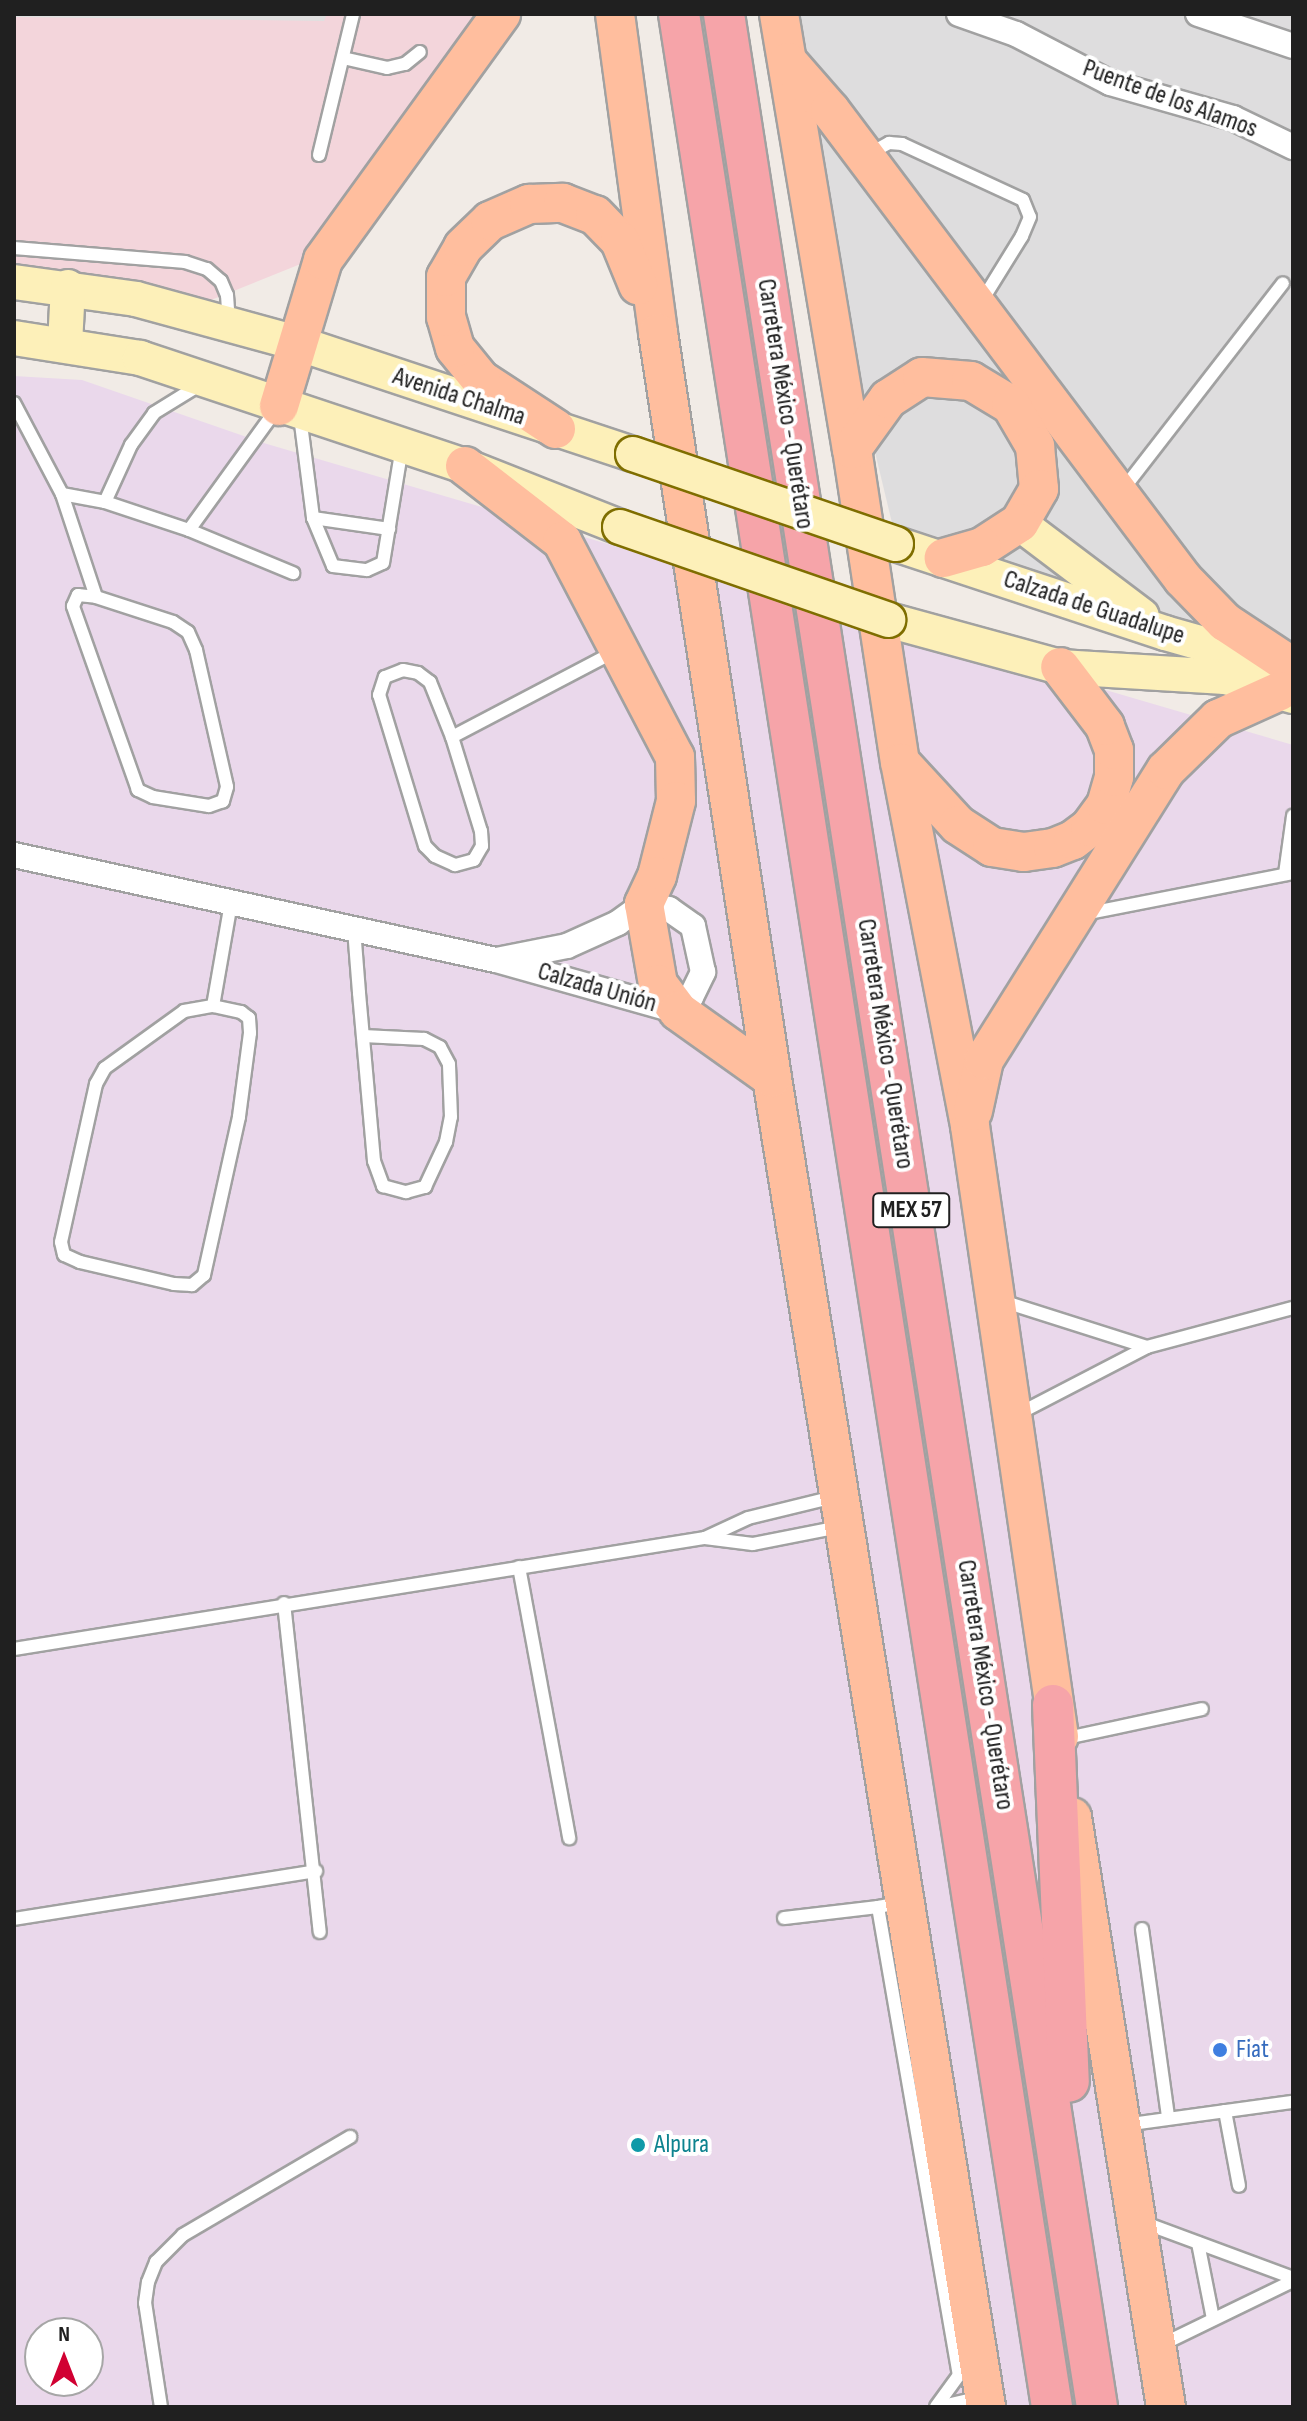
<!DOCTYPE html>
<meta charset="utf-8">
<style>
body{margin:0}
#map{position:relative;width:1307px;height:2421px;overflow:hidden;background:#f1ebe6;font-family:"Sofia Sans Condensed",sans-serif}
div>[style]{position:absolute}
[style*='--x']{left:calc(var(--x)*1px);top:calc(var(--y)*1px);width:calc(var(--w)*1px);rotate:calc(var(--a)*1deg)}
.residential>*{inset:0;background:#deddde}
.commercial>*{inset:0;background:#f3d5db}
.industrial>*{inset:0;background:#ead8eb}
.parking>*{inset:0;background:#e0e0e0}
.roads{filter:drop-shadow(2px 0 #a1a1a1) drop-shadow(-2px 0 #a1a1a1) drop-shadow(0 2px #a1a1a1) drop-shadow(0 -2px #a1a1a1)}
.service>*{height:12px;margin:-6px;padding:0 6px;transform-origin:6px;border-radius:6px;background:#fff}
.minor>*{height:24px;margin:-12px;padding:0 12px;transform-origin:12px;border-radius:12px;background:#fff}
.secondary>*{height:34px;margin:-17px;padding:0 17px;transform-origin:17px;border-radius:17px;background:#fdf0b9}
.primary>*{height:38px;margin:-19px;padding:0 19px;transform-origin:19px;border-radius:19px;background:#ffbe9e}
.trunk>*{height:40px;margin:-20px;padding:0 20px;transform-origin:20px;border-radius:20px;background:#f6a4a9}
.bridges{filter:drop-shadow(2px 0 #7f6e00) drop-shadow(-2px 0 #7f6e00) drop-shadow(0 2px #7f6e00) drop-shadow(0 -2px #7f6e00)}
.secondary-bridge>*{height:34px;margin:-17px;padding:0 17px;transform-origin:17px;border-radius:17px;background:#fdf0b9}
.dots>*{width:22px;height:22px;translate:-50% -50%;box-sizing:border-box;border:4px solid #fff;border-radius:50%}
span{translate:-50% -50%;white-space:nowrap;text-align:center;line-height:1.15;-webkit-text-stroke:8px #fff;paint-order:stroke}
.shield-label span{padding:2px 6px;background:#fff;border:2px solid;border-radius:6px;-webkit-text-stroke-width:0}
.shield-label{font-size:24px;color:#202020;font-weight:700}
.street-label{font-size:26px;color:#202020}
.shop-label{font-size:26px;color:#366cbe}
.left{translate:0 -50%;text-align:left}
.culture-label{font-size:26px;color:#0d838f}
.frame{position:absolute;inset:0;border:16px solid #202020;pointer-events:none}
.north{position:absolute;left:24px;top:2317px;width:80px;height:80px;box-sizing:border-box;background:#fff;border:2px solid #a6a6a6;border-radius:50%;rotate:0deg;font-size:22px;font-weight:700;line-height:32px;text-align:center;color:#202020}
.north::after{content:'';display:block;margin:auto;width:28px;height:36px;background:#d10032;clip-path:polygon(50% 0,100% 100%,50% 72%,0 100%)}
</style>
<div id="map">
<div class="residential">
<div style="clip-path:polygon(770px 14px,1293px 14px,1293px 678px,898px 548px)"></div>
</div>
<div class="commercial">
<div style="clip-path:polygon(14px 14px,482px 14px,313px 259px,211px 300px,14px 283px)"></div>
</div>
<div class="industrial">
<div style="clip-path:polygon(evenodd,14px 376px,82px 380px,267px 444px,1293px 745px,1293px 2407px,14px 2407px,14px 376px,40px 2333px,88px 2333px,88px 2381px,40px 2381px,40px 2333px)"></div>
</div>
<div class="parking">
<div style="clip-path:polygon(14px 14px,327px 14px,324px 21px,14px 17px)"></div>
</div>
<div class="roads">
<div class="service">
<div style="--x:343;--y:58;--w:45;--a:12.8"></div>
<div style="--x:387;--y:68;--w:18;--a:-13"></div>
<div style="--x:405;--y:64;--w:19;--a:-39"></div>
<div style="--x:319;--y:155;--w:145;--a:-76.4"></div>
<div style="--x:875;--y:159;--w:10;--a:-73"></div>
<div style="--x:878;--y:149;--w:13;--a:-29"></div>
<div style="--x:889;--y:143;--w:13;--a:4"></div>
<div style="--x:902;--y:144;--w:133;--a:24.8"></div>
<div style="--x:1023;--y:200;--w:18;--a:68"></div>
<div style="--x:1030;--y:217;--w:21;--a:113"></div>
<div style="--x:1022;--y:236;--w:78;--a:121.8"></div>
<div style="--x:14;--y:248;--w:172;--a:4.7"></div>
<div style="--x:185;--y:262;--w:23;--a:18"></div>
<div style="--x:207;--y:269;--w:18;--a:41"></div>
<div style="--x:221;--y:281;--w:15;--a:67"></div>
<div style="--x:227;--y:295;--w:27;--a:86"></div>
<div style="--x:14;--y:403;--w:103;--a:62.2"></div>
<div style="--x:62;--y:494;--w:108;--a:71.7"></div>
<div style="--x:300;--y:416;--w:103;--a:82.7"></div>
<div style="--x:313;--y:518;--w:52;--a:67.4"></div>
<div style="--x:333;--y:566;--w:34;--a:7"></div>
<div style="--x:367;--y:570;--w:17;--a:-24"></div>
<div style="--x:383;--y:563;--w:118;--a:-80.7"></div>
<div style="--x:1121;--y:492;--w:264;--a:-52.2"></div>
<div style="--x:62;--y:494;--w:44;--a:10.5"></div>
<div style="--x:105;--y:502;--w:89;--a:18.4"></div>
<div style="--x:189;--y:530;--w:113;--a:22.5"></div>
<div style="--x:105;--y:502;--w:63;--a:-65.5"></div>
<div style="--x:131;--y:445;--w:39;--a:-54"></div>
<div style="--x:154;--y:413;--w:55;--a:-31.7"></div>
<div style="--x:313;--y:518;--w:77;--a:8.2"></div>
<div style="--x:189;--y:530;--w:148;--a:-54.1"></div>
<div style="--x:78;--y:595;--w:18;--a:6"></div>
<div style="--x:96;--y:597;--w:81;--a:18"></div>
<div style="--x:173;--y:622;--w:18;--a:34"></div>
<div style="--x:188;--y:632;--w:20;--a:66"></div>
<div style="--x:196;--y:650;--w:140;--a:77.2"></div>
<div style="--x:227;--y:787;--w:15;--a:106"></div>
<div style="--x:223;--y:801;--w:15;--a:160"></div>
<div style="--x:209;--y:806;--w:57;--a:-170.9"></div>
<div style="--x:153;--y:797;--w:17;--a:-155"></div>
<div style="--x:138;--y:790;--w:195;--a:-109.5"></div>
<div style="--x:73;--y:606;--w:12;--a:-66"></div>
<div style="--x:403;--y:670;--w:15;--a:11"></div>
<div style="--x:418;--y:673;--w:15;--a:37"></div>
<div style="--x:430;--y:682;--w:59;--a:68.2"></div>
<div style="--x:452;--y:737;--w:98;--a:72.9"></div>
<div style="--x:481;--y:831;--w:15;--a:86"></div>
<div style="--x:482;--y:846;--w:16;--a:120"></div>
<div style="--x:474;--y:860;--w:20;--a:165"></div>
<div style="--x:455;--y:865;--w:22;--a:-156"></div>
<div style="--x:435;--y:856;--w:14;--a:-135"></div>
<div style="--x:425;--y:846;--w:158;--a:-106.9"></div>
<div style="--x:379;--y:695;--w:19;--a:-72"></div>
<div style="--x:385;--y:677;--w:19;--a:-21"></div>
<div style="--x:452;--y:737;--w:185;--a:-27.7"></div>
<div style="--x:1285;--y:874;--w:59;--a:-82.1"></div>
<div style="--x:1084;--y:914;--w:213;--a:-11.1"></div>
<div style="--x:354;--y:929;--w:64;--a:85.5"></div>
<div style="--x:359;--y:993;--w:169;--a:84.9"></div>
<div style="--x:374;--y:1161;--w:27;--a:70"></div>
<div style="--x:383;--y:1186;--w:24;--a:15"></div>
<div style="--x:406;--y:1192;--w:20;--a:-15"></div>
<div style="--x:425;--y:1187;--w:50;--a:-65"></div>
<div style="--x:446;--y:1142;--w:25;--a:-79"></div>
<div style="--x:451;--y:1117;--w:53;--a:-92.2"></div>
<div style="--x:449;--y:1064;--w:19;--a:-118"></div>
<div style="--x:440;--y:1047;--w:18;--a:-153"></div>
<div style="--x:424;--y:1039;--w:61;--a:-177.2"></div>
<div style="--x:213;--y:1006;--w:29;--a:12"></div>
<div style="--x:241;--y:1012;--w:10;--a:37"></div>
<div style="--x:249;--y:1018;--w:15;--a:86"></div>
<div style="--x:250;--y:1033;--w:85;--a:97.5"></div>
<div style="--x:239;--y:1117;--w:162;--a:102.5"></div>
<div style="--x:204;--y:1275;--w:16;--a:140"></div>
<div style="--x:192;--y:1285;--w:18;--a:-177"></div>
<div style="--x:174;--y:1284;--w:97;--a:-166.8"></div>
<div style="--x:80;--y:1262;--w:17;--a:-156"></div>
<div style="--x:64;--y:1255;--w:13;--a:-103"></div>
<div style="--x:61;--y:1242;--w:162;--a:-77.5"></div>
<div style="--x:96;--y:1084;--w:18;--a:-61"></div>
<div style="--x:105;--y:1068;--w:97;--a:-35.8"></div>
<div style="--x:184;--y:1011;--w:29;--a:-10"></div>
<div style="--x:213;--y:1006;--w:105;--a:-80.1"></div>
<div style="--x:1002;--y:1301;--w:152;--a:17.6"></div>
<div style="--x:1018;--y:1414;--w:145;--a:-27.4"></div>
<div style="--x:1147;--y:1347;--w:151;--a:-15"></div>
<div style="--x:705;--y:1538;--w:47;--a:-24.9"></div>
<div style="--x:748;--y:1518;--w:89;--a:-13.7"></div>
<div style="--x:519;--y:1567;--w:276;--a:79.5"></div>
<div style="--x:284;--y:1603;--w:331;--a:83.8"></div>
<div style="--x:14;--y:1649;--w:700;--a:-9.13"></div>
<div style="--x:705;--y:1538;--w:48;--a:7.1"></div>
<div style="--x:753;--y:1544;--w:89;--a:-11.1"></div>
<div style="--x:1062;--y:1739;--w:143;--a:-12.1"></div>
<div style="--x:900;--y:1903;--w:22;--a:170"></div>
<div style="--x:878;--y:1907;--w:475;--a:80.2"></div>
<div style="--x:959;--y:2375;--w:39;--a:126"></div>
<div style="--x:784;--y:1918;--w:95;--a:-6.7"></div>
<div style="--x:14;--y:1919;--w:306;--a:-9"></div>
<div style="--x:1142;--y:1929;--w:189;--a:82.1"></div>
<div style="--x:1225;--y:2111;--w:76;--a:79.4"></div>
<div style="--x:1124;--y:2125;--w:171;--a:-7.8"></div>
<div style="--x:1142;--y:2222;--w:161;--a:20.3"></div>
<div style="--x:1198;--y:2243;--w:77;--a:78.8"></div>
<div style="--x:1163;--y:2344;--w:144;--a:-25.9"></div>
<div style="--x:161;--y:2407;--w:105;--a:-98.7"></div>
<div style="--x:145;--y:2303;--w:21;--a:-82"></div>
<div style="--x:148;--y:2282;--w:22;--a:-68"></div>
<div style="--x:156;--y:2262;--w:38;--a:-45"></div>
<div style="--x:183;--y:2235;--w:194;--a:-30.4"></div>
<div style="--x:938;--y:2407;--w:44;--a:-13.1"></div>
</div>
<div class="minor">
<div style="--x:959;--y:14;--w:60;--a:19.3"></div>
<div style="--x:1016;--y:34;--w:106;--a:27.5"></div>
<div style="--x:1110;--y:83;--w:128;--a:15.9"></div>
<div style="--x:1233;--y:118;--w:67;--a:25.8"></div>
<div style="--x:1198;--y:14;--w:100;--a:18.6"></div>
<div style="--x:14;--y:855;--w:493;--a:12.3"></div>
<div style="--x:496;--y:960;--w:189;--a:15.7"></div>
<div style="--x:678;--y:1011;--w:19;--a:-47"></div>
<div style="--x:691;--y:997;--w:28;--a:-64"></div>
<div style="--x:703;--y:972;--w:47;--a:-102.3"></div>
<div style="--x:693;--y:926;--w:29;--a:-145"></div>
<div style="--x:669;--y:909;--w:25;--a:-169"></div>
<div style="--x:644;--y:904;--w:32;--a:144"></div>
<div style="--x:618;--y:923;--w:56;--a:155.7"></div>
<div style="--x:567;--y:946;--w:72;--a:168.8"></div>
</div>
<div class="secondary">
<div style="--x:14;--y:282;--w:123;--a:7.9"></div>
<div style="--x:136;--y:299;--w:170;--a:15.3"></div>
<div style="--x:300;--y:344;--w:351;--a:18.3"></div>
<div style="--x:14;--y:338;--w:128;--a:9"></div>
<div style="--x:140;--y:358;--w:342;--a:18.4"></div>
<div style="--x:465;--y:466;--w:167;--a:21.5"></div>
<div style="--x:65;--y:344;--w:57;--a:-87"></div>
<div style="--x:1019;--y:523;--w:154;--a:37.1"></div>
<div style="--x:896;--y:544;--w:283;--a:18.3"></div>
<div style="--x:1165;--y:633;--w:125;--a:15.8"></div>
<div style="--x:888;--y:620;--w:178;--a:15.3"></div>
<div style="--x:1060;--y:667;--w:165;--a:3.5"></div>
<div style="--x:1225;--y:677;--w:71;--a:15.6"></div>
</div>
<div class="primary">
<div style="--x:615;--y:14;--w:322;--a:82.3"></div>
<div style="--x:658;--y:333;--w:754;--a:81.3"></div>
<div style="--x:772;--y:1078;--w:1346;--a:80.85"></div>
<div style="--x:779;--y:14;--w:441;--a:80.5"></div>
<div style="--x:852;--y:449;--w:317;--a:81.3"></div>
<div style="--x:900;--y:762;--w:371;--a:79.1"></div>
<div style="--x:970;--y:1126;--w:617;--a:81.71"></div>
<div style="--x:788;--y:62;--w:64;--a:48.8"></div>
<div style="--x:830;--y:110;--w:587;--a:53.03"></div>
<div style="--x:1183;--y:579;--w:60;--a:45.7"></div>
<div style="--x:1225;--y:622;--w:82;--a:33.5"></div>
<div style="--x:279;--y:406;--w:152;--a:-73.2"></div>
<div style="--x:323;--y:260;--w:304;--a:-54.1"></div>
<div style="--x:556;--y:429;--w:90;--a:-146.8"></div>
<div style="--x:481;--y:380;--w:41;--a:-129.1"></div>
<div style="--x:455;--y:348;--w:32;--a:-106"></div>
<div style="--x:446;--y:317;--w:40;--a:-90"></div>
<div style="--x:446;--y:277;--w:34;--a:-60"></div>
<div style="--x:463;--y:247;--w:37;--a:-44"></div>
<div style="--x:490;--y:221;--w:43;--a:-23.6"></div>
<div style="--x:529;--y:204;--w:34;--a:-2"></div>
<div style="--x:563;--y:203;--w:34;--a:21"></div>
<div style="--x:595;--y:215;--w:36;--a:46"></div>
<div style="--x:620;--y:241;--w:48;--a:67.8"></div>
<div style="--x:852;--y:449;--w:62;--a:-54.2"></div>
<div style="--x:888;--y:399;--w:40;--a:-32.9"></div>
<div style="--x:922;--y:377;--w:49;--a:4.7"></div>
<div style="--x:971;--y:381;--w:47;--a:31"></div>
<div style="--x:1011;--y:405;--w:48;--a:59.7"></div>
<div style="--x:1035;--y:446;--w:43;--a:84.7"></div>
<div style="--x:1039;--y:489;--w:39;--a:120"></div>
<div style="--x:1019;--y:523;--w:44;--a:147"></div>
<div style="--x:982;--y:547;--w:40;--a:164"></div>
<div style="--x:465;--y:466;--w:123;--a:37.7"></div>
<div style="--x:562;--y:541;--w:244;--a:62.4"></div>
<div style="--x:675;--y:757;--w:44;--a:88.7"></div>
<div style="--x:676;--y:801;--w:77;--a:104.2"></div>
<div style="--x:657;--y:876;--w:31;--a:115"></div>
<div style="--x:644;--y:904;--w:81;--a:80.1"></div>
<div style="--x:658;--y:984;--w:34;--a:53"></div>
<div style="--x:678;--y:1011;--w:115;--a:35.5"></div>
<div style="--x:901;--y:763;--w:84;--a:47.4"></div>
<div style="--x:958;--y:825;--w:40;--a:32.9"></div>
<div style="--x:992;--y:847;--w:32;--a:9"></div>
<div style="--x:1024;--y:852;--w:29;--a:-8"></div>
<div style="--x:1053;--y:848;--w:22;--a:-22"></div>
<div style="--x:1073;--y:840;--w:21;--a:-37"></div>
<div style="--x:1090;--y:827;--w:27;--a:-54"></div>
<div style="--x:1106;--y:805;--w:29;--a:-74"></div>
<div style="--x:1114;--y:777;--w:27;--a:-90"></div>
<div style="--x:1114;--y:750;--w:26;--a:-111"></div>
<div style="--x:1105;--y:726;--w:74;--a:-127.3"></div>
<div style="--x:973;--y:1111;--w:52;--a:-77.8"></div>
<div style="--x:984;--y:1060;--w:342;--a:-57.9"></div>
<div style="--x:1166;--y:770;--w:73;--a:-44.4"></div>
<div style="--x:1218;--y:719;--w:68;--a:-24.3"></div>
<div style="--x:1072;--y:1817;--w:597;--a:80.95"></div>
</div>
<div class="trunk">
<div style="--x:679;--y:14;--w:2422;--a:81.14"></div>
<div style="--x:724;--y:14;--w:2422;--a:81.14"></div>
<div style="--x:1053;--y:1705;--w:377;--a:87.6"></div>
</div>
</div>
<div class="bridges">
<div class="secondary-bridge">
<div style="--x:633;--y:454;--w:278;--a:18.9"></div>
<div style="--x:620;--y:527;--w:284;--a:19.1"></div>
</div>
</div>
<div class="dots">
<div style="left:1220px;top:2050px;background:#3f7fe0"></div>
<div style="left:638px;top:2145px;background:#0f9aa8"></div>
</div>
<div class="shield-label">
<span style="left:911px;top:1210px">MEX 57</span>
</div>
<div class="street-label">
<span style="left:1170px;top:99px;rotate:20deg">Puente de los Alamos</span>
<span style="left:459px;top:397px;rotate:18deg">Avenida Chalma</span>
<span style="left:785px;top:404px;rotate:81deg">Carretera México - Querétaro</span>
<span style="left:1094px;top:608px;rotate:18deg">Calzada de Guadalupe</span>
<span style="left:597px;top:988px;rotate:16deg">Calzada Unión</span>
<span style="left:885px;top:1044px;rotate:81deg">Carretera México - Querétaro</span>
<span style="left:985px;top:1685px;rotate:81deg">Carretera México - Querétaro</span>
</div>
<div class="shop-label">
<span class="left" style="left:1236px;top:2050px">Fiat</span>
</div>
<div class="culture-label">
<span class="left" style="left:654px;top:2145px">Alpura</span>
</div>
<div class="frame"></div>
<div class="north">N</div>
</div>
